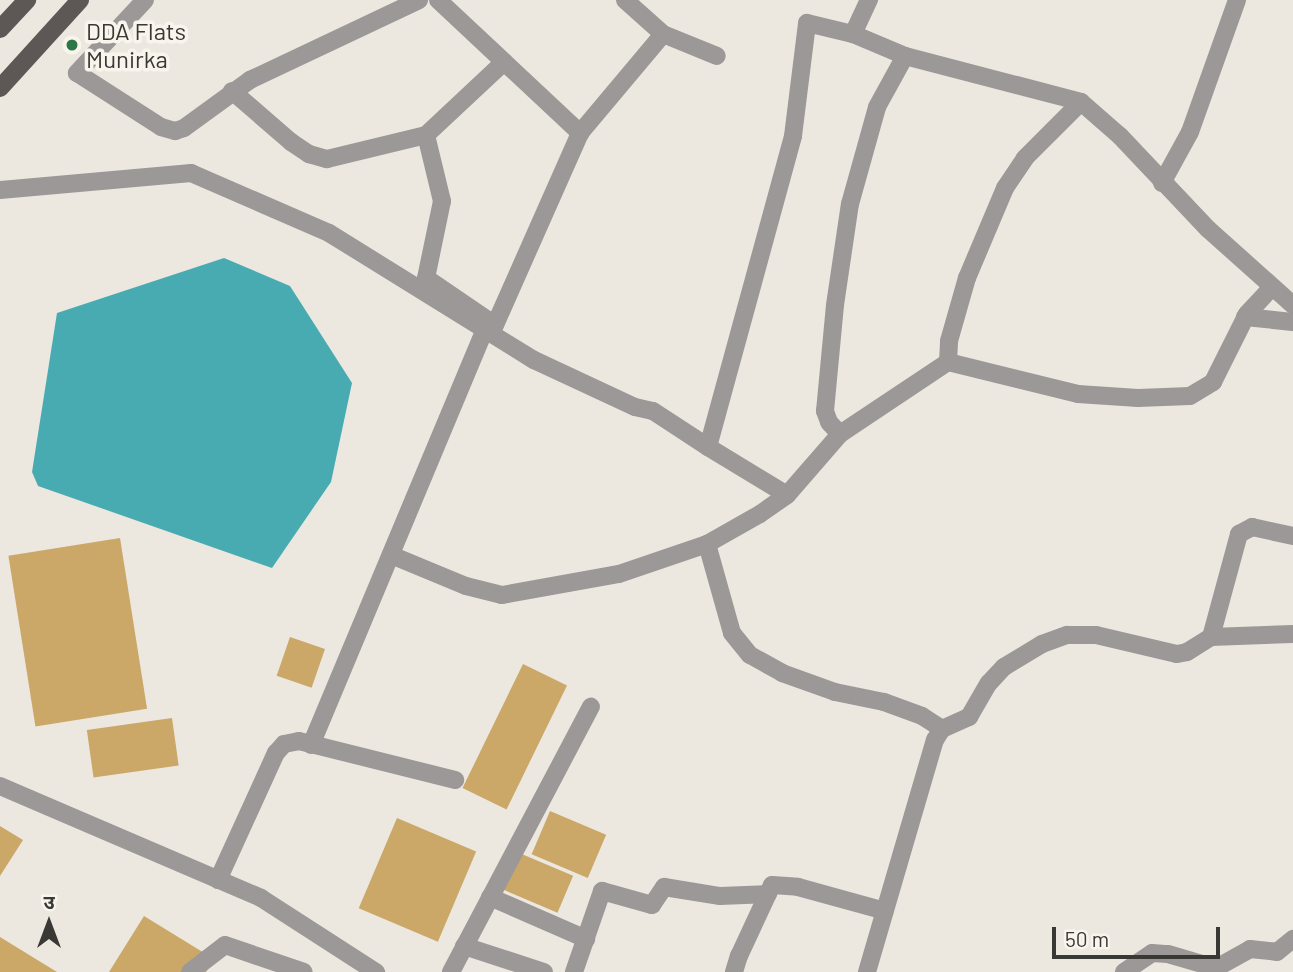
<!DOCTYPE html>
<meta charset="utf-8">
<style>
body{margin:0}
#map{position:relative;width:1293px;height:972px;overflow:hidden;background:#ece8e0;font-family:Barlow,"Noto Sans Devanagari",sans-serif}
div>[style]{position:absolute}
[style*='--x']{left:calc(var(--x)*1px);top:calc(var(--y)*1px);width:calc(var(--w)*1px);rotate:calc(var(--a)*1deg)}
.water>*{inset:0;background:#49abb2}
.building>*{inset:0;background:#cba868;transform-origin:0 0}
.minor>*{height:18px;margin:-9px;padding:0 9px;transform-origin:9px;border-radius:9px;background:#9c9897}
.major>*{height:18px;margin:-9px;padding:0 9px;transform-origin:9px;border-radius:9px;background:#5d5755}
.dots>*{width:19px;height:19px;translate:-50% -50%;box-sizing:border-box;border:4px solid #f9f5ed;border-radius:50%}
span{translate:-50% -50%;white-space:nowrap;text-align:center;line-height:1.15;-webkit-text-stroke:7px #f9f5ed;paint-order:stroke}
.poi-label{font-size:24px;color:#3a3835}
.left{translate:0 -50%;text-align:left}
.north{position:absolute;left:14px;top:888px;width:70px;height:70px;-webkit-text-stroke:5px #f9f5ed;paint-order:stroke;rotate:0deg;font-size:19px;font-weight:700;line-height:28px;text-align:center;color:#3a3835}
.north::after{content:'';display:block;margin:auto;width:24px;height:32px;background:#3a3835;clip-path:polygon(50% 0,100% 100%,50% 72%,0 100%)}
.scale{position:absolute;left:1052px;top:927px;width:168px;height:32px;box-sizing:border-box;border:4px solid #3a3835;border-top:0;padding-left:9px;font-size:21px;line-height:24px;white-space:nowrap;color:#3a3835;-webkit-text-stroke:5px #f9f5ed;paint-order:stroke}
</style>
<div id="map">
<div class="water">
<div style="clip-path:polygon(224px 258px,290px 286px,352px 383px,331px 482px,272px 568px,38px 486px,32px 472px,57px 313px)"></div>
</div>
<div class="building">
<div style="left:120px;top:538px;width:173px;height:113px;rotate:81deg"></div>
<div style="left:290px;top:637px;width:37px;height:41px;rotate:19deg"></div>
<div style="left:523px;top:664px;width:49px;height:138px;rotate:26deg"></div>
<div style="left:172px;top:718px;width:48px;height:86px;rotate:82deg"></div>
<div style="left:550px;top:811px;width:61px;height:47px;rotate:23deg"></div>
<div style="left:397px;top:818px;width:86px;height:98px;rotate:23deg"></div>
<div style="clip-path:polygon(0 826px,23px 840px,0 876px)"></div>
<div style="left:517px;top:852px;width:61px;height:40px;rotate:23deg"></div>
<div style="clip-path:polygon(144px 916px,214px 959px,206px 972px,109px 972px)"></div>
<div style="clip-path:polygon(0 937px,57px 972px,0 972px)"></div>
</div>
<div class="minor">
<div style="--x:145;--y:0;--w:100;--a:133"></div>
<div style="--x:77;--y:73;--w:100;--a:32.7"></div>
<div style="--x:161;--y:127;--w:15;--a:16"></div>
<div style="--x:175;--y:131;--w:9;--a:-18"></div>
<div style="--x:184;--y:128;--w:82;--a:-36"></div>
<div style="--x:250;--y:80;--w:187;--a:-25.3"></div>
<div style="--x:438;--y:0;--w:195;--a:43.1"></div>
<div style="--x:580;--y:133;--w:129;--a:-50"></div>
<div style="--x:663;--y:34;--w:51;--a:-138.2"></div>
<div style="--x:663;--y:34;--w:58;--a:22.2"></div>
<div style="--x:853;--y:34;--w:56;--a:22.9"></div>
<div style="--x:905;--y:56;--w:182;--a:14.6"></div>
<div style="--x:1081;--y:102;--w:52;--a:41.1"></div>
<div style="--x:1120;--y:136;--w:128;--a:46.6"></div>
<div style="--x:1208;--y:229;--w:114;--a:41.8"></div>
<div style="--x:232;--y:91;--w:78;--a:40.8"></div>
<div style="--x:291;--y:142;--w:22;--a:34"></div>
<div style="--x:309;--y:154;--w:19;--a:16"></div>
<div style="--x:327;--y:159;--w:102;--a:-13.6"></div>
<div style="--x:426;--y:135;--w:107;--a:-43.1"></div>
<div style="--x:426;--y:135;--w:68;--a:76.4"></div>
<div style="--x:442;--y:201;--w:79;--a:101.7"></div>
<div style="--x:426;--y:278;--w:83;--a:34.3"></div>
<div style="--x:495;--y:325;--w:210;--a:-66.1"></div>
<div style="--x:1162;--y:183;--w:58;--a:-61.2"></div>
<div style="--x:1190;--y:132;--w:140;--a:-70.4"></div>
<div style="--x:0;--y:190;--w:192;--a:-5.1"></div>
<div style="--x:191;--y:173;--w:150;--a:23.5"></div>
<div style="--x:329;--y:233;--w:241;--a:31.8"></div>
<div style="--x:534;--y:360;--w:111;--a:25"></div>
<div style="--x:635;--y:407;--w:18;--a:13"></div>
<div style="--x:653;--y:411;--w:66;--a:33.2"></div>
<div style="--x:708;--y:447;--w:322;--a:-74.7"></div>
<div style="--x:793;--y:136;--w:114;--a:-82.9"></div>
<div style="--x:807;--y:23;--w:47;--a:13.4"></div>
<div style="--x:853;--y:34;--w:38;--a:-65"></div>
<div style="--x:1245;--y:317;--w:48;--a:5.9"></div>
<div style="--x:948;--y:362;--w:21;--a:-87"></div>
<div style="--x:949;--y:341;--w:66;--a:-74.1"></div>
<div style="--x:967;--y:278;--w:98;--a:-67.1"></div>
<div style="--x:1005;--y:188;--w:36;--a:-56"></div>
<div style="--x:1025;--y:158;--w:79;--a:-45"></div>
<div style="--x:840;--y:434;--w:16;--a:-133"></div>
<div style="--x:829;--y:422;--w:12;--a:-110"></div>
<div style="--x:825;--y:411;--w:106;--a:-84.6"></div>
<div style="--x:835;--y:305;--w:102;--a:-81.6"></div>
<div style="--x:850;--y:204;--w:101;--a:-74.4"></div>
<div style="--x:877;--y:107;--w:58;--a:-61.2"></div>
<div style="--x:708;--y:447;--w:92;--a:31.3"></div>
<div style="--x:707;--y:544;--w:92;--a:74.3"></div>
<div style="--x:732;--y:633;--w:28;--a:51"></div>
<div style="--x:750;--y:655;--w:37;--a:29"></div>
<div style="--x:782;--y:673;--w:56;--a:19.7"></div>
<div style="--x:835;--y:692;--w:50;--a:11.5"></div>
<div style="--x:884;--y:702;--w:40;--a:20.2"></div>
<div style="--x:922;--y:716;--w:24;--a:33"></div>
<div style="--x:391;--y:555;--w:81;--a:22.5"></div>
<div style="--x:466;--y:586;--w:37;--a:14"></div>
<div style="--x:502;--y:595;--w:119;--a:-10.2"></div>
<div style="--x:619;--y:574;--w:93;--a:-18.8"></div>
<div style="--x:707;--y:544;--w:61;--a:-29.5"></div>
<div style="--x:760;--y:514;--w:33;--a:-35"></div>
<div style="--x:787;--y:495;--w:81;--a:-49"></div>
<div style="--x:840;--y:434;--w:130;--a:-33.7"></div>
<div style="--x:948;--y:362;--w:134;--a:13.8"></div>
<div style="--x:1078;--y:394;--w:60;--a:3.8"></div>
<div style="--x:1138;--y:398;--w:52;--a:-2.2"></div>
<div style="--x:1190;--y:396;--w:27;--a:-31"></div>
<div style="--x:1213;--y:382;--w:76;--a:-63.4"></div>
<div style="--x:1247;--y:314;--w:35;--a:-47"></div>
<div style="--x:1211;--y:637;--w:107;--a:-74.8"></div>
<div style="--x:1239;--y:534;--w:15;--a:-28"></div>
<div style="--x:1252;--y:527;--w:42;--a:12.4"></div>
<div style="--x:311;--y:745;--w:450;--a:-67.3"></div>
<div style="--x:0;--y:786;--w:284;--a:23.2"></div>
<div style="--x:261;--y:898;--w:137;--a:32.8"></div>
<div style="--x:218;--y:880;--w:140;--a:-65.5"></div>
<div style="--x:276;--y:753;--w:12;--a:-48"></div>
<div style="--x:284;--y:744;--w:15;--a:-11"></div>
<div style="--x:299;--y:741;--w:161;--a:14"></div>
<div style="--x:490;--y:897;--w:105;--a:23.6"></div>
<div style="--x:464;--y:946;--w:84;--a:18"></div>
<div style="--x:190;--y:972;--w:44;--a:-37.6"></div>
<div style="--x:225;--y:945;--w:83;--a:18.9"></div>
<div style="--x:451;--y:972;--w:300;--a:-62.2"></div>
<div style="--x:574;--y:972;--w:86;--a:-70.9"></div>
<div style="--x:602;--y:891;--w:52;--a:15.6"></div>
<div style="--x:652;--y:905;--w:22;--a:-56"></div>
<div style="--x:664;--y:887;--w:57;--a:9.1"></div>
<div style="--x:720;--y:896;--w:48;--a:-2.4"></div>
<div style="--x:734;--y:972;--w:17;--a:-73"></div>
<div style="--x:739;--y:956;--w:78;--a:-65.1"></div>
<div style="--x:772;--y:885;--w:26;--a:4"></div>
<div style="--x:798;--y:887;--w:90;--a:15.4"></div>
<div style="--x:867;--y:972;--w:242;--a:-73.7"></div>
<div style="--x:935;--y:740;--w:13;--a:-58"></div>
<div style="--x:942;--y:729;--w:30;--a:-24"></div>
<div style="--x:969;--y:717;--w:39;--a:-60"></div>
<div style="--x:989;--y:683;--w:22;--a:-47"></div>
<div style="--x:1004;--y:667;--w:44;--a:-31.2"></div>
<div style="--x:1042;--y:644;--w:27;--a:-20"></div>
<div style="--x:1067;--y:635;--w:29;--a:0"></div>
<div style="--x:1096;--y:635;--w:83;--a:13.2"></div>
<div style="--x:1177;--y:654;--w:10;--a:-11"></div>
<div style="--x:1187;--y:652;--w:28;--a:-32"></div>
<div style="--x:1211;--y:637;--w:82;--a:-2.1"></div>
<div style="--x:1124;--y:972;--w:34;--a:-34"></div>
<div style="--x:1152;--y:953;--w:16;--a:4"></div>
<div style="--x:1168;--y:954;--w:50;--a:16.3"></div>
<div style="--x:1216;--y:968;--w:39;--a:-29"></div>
<div style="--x:1250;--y:949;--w:27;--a:6"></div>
<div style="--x:1277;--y:952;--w:21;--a:-39"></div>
</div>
<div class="major">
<div style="--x:0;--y:29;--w:40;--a:-47"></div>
<div style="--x:0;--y:88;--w:119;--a:-47.7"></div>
</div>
<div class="dots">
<div style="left:72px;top:45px;background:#2b7746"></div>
</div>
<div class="poi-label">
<span class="left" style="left:86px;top:45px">DDA Flats<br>Munirka</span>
</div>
<div class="north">उ</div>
<div class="scale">50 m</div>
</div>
